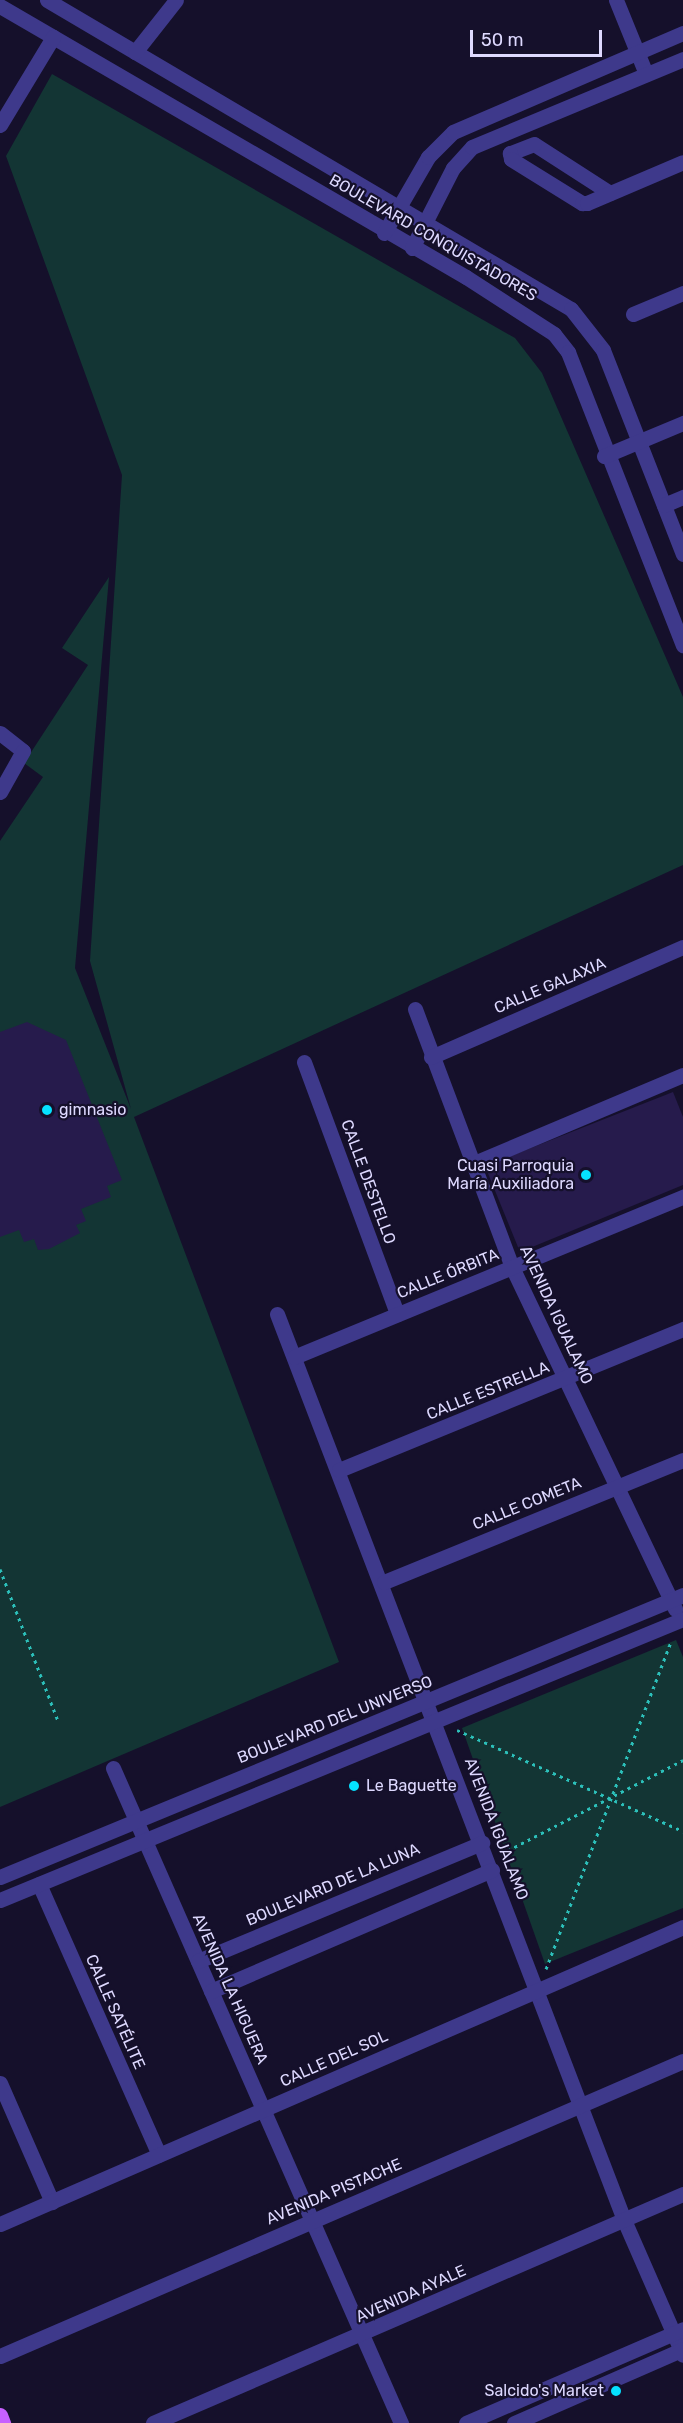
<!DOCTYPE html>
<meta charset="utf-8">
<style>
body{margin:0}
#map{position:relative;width:683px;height:2423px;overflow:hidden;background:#15102b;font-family:Rubik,sans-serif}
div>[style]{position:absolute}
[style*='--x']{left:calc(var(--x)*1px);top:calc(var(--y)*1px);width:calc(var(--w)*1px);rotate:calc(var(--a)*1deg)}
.green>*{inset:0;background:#133534}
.building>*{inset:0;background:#261b4c}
.path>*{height:3px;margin-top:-1.5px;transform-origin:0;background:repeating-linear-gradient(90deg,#2cc0ba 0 3px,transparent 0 7.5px)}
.minor>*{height:15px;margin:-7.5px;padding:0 7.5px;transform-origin:7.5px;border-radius:7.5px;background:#3e398b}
.major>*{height:15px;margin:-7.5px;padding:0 7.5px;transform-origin:7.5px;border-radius:7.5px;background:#c760ff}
.dots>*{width:16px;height:16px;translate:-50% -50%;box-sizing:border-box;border:3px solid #15102b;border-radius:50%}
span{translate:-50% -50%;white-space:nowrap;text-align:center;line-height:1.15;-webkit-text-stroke:4.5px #15102b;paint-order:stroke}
.street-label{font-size:16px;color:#ded9ff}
.poi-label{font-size:16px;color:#ded9ff}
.left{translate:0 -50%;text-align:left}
.right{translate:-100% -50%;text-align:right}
.scale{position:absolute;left:470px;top:30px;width:132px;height:27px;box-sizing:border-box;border:3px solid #ded9ff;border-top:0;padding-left:8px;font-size:18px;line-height:21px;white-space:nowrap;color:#ded9ff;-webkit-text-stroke:4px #15102b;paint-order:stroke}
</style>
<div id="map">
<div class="green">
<div style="clip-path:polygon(52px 74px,515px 338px,542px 373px,683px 697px,683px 865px,134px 1117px,339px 1662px,0 1807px,0 841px,43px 777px,24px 763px,88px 665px,62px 648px,109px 577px,75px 968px,131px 1109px,90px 961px,122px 475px,6px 156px)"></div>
<div style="clip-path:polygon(676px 1640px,683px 1657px,683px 1908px,545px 1964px,462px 1728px)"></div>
</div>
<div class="building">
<div style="clip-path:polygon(27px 1022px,66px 1040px,122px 1180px,107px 1186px,111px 1197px,81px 1209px,86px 1221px,76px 1225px,80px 1233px,49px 1249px,38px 1250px,34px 1239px,24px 1242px,19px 1230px,0 1237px,0 1032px)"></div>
<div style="clip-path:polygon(673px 1092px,683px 1117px,683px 1185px,520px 1252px,485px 1166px)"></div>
</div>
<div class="path">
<div style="--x:0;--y:1569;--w:163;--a:69.1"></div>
<div style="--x:457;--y:1730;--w:248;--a:24.1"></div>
<div style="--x:501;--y:1854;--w:205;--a:-27.3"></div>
<div style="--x:546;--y:1969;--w:351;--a:-69.1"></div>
</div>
<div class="minor">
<div style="--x:47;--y:0;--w:608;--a:30.53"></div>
<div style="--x:571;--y:309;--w:52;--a:52"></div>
<div style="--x:603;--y:350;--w:219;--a:68.6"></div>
<div style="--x:616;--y:0;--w:80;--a:67.9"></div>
<div style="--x:0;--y:6;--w:539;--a:30.18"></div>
<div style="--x:466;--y:277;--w:105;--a:32.9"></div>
<div style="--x:554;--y:334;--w:23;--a:52"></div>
<div style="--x:568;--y:352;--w:315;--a:68.6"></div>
<div style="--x:135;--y:52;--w:66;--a:-51.7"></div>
<div style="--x:0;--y:125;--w:103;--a:-58.9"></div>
<div style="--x:610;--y:193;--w:90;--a:-147.2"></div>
<div style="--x:534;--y:144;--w:26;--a:159"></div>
<div style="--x:510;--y:153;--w:6;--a:81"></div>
<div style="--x:511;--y:159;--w:84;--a:31.8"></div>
<div style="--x:582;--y:203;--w:5;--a:0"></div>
<div style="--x:587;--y:203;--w:104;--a:-23.1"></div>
<div style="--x:384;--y:233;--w:88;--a:-59.9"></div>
<div style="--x:428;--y:157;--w:35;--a:-45"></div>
<div style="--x:453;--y:132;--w:250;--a:-23.3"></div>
<div style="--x:412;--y:248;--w:90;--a:-62.9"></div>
<div style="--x:453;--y:168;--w:28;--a:-48"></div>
<div style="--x:472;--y:147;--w:229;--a:-22.6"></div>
<div style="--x:633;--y:314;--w:54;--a:-22.8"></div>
<div style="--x:604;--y:456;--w:86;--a:-22.7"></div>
<div style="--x:664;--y:505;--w:21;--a:-23"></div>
<div style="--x:0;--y:733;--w:29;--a:38"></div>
<div style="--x:23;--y:751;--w:47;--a:119.3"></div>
<div style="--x:415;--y:1009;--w:276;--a:69.4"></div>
<div style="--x:512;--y:1267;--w:379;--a:64.5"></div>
<div style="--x:431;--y:1057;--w:275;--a:-23.6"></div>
<div style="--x:304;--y:1062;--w:269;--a:69.7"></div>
<div style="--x:472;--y:1164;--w:229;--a:-22.9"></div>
<div style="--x:277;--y:1314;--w:970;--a:69.04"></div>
<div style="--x:624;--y:2220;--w:147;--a:66.4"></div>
<div style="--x:294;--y:1357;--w:421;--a:-22.4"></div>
<div style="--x:339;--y:1470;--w:372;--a:-22.3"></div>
<div style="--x:384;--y:1582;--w:323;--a:-22.2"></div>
<div style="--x:113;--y:1768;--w:716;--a:66.27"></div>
<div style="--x:0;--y:1877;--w:739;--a:-22.43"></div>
<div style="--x:39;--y:1884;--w:296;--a:66.1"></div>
<div style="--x:0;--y:1900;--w:739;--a:-22.36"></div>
<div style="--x:198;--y:1961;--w:308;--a:-22.6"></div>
<div style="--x:211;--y:1991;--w:306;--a:-23.3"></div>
<div style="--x:0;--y:2083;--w:130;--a:66.4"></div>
<div style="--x:0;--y:2224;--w:745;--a:-23.5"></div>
<div style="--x:0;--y:2356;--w:744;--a:-23.36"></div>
<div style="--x:153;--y:2423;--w:577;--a:-23.37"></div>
<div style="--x:466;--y:2423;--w:236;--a:-23.4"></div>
<div style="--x:514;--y:2423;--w:184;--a:-23.6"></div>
</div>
<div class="major">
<div style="--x:0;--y:2415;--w:9;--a:69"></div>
</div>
<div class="dots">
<div style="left:47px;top:1110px;background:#05e1ff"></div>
<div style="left:586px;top:1175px;background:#05e1ff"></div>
<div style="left:354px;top:1786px;background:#05e1ff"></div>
<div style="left:616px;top:2391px;background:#05e1ff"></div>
</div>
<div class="street-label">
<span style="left:433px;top:238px;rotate:30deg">BOULEVARD CONQUISTADORES</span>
<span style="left:550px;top:986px;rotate:-23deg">CALLE GALAXIA</span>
<span style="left:368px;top:1182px;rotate:70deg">CALLE DESTELLO</span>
<span style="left:448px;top:1274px;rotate:-22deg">CALLE ÓRBITA</span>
<span style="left:556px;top:1315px;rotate:65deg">AVENIDA IGUALAMO</span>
<span style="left:488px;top:1391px;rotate:-22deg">CALLE ESTRELLA</span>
<span style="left:527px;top:1504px;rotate:-22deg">CALLE COMETA</span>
<span style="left:335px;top:1720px;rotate:-22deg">BOULEVARD DEL UNIVERSO</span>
<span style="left:496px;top:1829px;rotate:69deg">AVENIDA IGUALAMO</span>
<span style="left:333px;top:1885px;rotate:-23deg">BOULEVARD DE LA LUNA</span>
<span style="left:230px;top:1989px;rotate:66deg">AVENIDA LA HIGUERA</span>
<span style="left:115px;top:2012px;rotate:66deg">CALLE SATÉLITE</span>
<span style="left:334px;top:2059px;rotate:-24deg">CALLE DEL SOL</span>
<span style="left:334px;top:2192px;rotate:-23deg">AVENIDA PISTACHE</span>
<span style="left:411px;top:2294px;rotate:-24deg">AVENIDA AYALE</span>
</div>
<div class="poi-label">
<span class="left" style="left:59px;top:1110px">gimnasio</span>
<span class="right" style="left:574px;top:1175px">Cuasi Parroquia<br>María Auxiliadora</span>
<span class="left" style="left:366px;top:1786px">Le Baguette</span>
<span class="right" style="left:604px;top:2391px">Salcido's Market</span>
</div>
<div class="scale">50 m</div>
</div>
